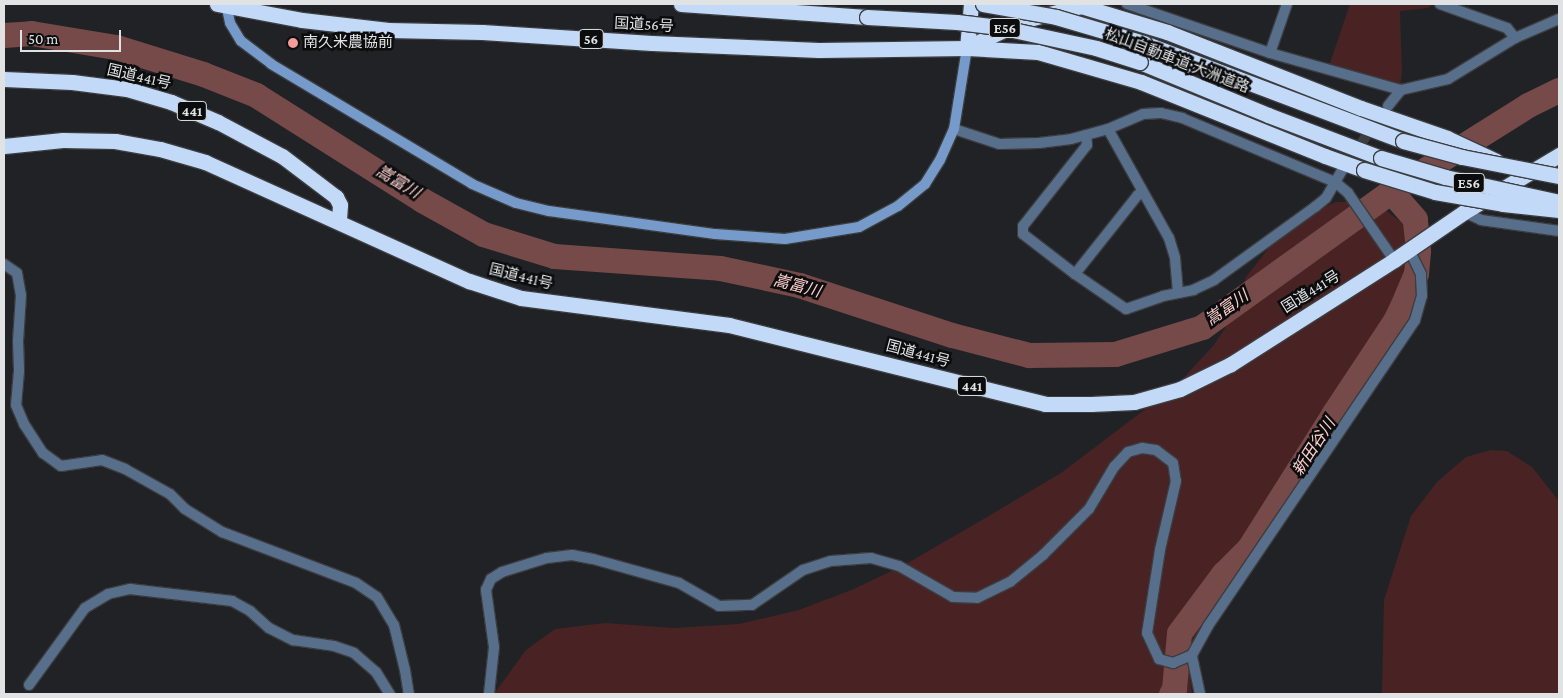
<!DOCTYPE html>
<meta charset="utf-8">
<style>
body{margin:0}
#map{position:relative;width:1563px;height:698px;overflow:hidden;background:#212225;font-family:"Crimson Pro","Noto Sans JP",serif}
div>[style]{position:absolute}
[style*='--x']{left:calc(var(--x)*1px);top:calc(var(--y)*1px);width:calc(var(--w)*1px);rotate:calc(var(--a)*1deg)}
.green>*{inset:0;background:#492324}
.river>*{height:25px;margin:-12.5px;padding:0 12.5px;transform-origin:12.5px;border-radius:12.5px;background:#754a49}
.street-tunnel>*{height:10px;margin-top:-5px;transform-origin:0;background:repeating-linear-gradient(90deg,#3e3f42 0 10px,transparent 0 15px)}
.roads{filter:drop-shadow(1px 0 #3c3d40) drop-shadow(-1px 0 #3c3d40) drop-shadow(0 1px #3c3d40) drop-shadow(0 -1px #3c3d40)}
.street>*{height:10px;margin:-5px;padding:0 5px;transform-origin:5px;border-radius:5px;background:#586f8c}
.secondary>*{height:10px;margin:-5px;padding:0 5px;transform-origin:5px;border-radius:5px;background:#769ac9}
.highway>*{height:15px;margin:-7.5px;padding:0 7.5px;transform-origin:7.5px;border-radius:7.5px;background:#c2d9f7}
.bridges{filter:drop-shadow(1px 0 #3c3d40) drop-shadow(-1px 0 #3c3d40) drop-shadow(0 1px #3c3d40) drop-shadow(0 -1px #3c3d40)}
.highway-bridge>*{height:15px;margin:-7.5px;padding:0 7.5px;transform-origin:7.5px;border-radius:7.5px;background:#c2d9f7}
.dots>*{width:14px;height:14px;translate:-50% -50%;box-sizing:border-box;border:2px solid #0b0c0d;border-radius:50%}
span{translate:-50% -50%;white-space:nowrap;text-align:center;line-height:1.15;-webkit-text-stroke:5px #0b0c0d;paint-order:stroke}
.shield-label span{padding:1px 4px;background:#0b0c0d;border:1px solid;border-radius:4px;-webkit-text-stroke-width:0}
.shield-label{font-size:14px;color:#e1e2e3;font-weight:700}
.street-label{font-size:15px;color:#e1e2e3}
.poi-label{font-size:15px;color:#e1e2e3}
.left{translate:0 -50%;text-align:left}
.water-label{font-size:16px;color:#fecfce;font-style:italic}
.frame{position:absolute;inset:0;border:5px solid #e1e2e3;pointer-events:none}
.scale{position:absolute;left:20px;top:30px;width:101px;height:22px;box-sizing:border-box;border:2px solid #e1e2e3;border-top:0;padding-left:6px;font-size:15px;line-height:18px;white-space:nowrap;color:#e1e2e3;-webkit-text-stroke:4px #0b0c0d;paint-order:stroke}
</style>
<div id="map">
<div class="green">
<div style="clip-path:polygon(1350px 4px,1433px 4px,1428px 8px,1400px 11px,1402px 72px,1400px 86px,1329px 66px)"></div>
<div style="clip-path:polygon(1336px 202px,1369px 202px,1381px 207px,1401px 222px,1415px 241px,1426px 269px,1424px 298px,1295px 496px,1240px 565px,1206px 617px,1193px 650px,1190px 679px,1192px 694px,494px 694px,526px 650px,555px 629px,605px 623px,673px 628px,739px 624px,799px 610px,854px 589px,906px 564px,987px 517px,1061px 473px,1176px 386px,1213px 346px,1234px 315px,1246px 277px,1272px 244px,1303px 216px)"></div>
<div style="clip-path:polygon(1491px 450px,1507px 451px,1532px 467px,1559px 501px,1559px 694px,1382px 694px,1384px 600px,1411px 516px,1437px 482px,1466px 457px)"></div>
</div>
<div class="river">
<div style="--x:4;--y:35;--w:27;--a:-4"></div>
<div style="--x:31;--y:33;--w:86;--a:9.4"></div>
<div style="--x:116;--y:47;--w:91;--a:17.2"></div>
<div style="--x:203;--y:74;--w:57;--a:21.6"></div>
<div style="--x:256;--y:95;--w:196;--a:32.3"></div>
<div style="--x:422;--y:200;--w:70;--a:29.1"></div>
<div style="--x:483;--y:234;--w:74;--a:17.2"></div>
<div style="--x:554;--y:256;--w:166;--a:4.1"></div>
<div style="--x:720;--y:268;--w:81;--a:12.1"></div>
<div style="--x:799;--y:285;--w:161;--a:18.1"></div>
<div style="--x:952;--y:335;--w:80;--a:14.6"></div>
<div style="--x:1029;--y:355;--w:86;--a:-0.7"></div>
<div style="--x:1115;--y:354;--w:91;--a:-17.2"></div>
<div style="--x:1202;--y:327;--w:233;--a:-35.7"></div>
<div style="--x:1391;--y:191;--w:162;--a:-32.1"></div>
<div style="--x:1528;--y:105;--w:34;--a:-26"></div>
<div style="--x:1171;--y:694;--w:6;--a:-59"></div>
<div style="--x:1174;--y:689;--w:56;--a:-84.9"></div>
<div style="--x:1179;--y:633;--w:74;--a:-53.3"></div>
<div style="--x:1223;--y:574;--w:37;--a:-45"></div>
<div style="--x:1249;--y:548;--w:160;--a:-57.8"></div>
<div style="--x:1334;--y:413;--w:110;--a:-56.5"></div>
<div style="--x:1395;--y:321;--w:26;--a:-65"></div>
<div style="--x:1406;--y:297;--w:25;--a:-67"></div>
<div style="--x:1416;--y:274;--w:24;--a:-85"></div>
<div style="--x:1418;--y:250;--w:31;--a:-96"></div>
<div style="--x:1415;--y:219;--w:37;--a:-131"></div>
</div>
<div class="street-tunnel">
<div style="--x:1344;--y:167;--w:53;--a:-54.2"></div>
</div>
<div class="roads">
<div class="street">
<div style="--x:1127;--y:4;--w:151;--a:18.9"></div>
<div style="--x:1270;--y:53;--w:136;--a:15.8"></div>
<div style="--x:1401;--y:90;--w:48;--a:-13.2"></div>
<div style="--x:1448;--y:79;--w:79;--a:-31.5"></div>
<div style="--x:1515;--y:38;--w:48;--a:-23.4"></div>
<div style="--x:1440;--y:4;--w:71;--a:19.7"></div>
<div style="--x:1507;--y:28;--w:13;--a:51"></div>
<div style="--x:1270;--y:53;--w:52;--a:-70.9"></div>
<div style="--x:1388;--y:106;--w:21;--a:-51"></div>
<div style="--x:954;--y:129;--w:47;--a:18.4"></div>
<div style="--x:999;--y:144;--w:40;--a:-1.4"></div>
<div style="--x:1039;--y:143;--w:32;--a:-7"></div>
<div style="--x:1071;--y:139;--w:38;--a:-15"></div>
<div style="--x:1108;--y:129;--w:38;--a:-23"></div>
<div style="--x:1143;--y:114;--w:18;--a:-3"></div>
<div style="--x:1161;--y:113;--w:22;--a:13"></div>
<div style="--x:1182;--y:118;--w:166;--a:22.7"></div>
<div style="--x:1335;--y:182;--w:17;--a:40"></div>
<div style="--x:1348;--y:193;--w:81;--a:55.5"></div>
<div style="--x:1108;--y:129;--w:125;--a:60.8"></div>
<div style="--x:1169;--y:238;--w:21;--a:73"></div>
<div style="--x:1175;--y:258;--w:34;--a:85"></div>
<div style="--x:1086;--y:135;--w:10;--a:84"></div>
<div style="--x:1087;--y:145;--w:103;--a:128.3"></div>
<div style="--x:1023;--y:226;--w:8;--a:90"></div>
<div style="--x:1023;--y:234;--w:66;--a:37.6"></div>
<div style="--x:1075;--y:274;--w:100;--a:-51.5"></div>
<div style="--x:1137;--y:196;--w:7;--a:-45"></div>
<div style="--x:1464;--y:212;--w:19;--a:25"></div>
<div style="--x:1481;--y:220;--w:79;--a:8"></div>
<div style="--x:4;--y:264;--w:16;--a:35"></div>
<div style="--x:17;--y:273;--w:22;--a:80"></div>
<div style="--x:21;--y:295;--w:46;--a:93.7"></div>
<div style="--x:18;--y:341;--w:30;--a:88"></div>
<div style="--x:19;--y:371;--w:34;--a:95"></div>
<div style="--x:16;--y:405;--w:21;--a:67"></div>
<div style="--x:24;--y:424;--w:35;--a:57"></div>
<div style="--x:43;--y:453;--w:22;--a:36"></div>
<div style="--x:61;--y:466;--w:41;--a:-8.3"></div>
<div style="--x:102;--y:460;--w:25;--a:21"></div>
<div style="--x:125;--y:469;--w:51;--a:29.1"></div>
<div style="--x:170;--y:494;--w:21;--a:45"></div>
<div style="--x:185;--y:509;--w:44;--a:31.9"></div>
<div style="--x:222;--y:532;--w:143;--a:20.8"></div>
<div style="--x:356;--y:583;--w:25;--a:34"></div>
<div style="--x:377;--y:597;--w:33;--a:59"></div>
<div style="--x:394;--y:625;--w:46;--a:76.3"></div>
<div style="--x:405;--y:670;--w:24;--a:81"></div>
<div style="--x:1075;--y:274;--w:62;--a:34.5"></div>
<div style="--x:1126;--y:309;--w:39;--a:-19"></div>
<div style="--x:1163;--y:296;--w:31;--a:-11"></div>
<div style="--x:1193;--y:290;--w:23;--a:-25"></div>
<div style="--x:1214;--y:280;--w:125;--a:-35.9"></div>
<div style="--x:1315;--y:207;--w:14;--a:-39"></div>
<div style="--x:1326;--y:198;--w:34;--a:-60"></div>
<div style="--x:29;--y:685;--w:95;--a:-54"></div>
<div style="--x:85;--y:608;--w:27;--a:-31"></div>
<div style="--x:108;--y:594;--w:23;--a:-13"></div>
<div style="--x:130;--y:589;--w:103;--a:6.7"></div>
<div style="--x:232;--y:601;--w:21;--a:29"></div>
<div style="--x:250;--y:611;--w:25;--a:42"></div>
<div style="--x:269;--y:628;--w:27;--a:27"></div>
<div style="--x:293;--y:640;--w:41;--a:8.3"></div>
<div style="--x:334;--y:646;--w:21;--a:19"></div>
<div style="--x:354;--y:653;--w:29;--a:41"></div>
<div style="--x:376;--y:672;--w:26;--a:58"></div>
<div style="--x:489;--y:694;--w:47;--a:-83.9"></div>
<div style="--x:494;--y:647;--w:58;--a:-98"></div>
<div style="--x:486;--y:590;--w:12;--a:-66"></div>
<div style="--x:491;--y:579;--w:13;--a:-32"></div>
<div style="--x:502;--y:572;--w:47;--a:-17.3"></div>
<div style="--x:547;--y:558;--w:25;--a:-7"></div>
<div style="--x:572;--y:555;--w:21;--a:11"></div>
<div style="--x:593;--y:559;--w:89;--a:15.6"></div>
<div style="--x:679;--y:583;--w:46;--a:29.9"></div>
<div style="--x:719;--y:606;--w:33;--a:-2"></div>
<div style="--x:752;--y:605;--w:62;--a:-34.5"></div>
<div style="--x:803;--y:570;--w:29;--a:-18"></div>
<div style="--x:831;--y:561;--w:40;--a:-4.3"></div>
<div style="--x:871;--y:558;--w:29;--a:16"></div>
<div style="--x:899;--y:566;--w:62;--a:29.9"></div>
<div style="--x:953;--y:597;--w:24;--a:2"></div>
<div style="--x:977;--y:598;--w:37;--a:-26"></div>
<div style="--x:1010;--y:582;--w:43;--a:-39.3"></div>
<div style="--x:1043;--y:555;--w:65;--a:-45"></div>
<div style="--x:1089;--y:509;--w:49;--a:-59.2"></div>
<div style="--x:1114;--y:467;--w:21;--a:-47"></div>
<div style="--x:1128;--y:452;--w:15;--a:-16"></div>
<div style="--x:1142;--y:448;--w:14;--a:8"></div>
<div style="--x:1156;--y:450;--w:21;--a:37"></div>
<div style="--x:1173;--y:463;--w:18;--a:81"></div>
<div style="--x:1176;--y:481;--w:71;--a:103.1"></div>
<div style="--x:1160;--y:550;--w:84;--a:98.9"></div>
<div style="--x:1147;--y:633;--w:29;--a:65"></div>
<div style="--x:1159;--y:659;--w:15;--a:16"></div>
<div style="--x:1173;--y:663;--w:21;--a:-23"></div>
<div style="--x:1200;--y:694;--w:40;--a:-102"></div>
<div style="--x:1192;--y:655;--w:33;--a:-61"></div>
<div style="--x:1208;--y:626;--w:369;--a:-55.9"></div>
<div style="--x:1415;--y:320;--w:25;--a:-74"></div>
<div style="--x:1422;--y:296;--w:22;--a:-93"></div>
<div style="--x:1421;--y:274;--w:28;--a:-116"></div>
</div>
<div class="secondary">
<div style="--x:226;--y:4;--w:19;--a:78"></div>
<div style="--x:230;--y:23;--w:21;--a:59"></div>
<div style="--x:241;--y:41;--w:38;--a:37"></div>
<div style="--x:271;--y:64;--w:234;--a:30.8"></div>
<div style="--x:472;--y:184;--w:48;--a:23.4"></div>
<div style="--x:516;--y:203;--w:34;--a:14"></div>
<div style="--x:549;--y:211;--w:168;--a:7.9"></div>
<div style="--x:715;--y:234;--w:70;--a:4.1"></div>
<div style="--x:785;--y:239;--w:75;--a:-9.2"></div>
<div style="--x:859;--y:227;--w:44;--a:-28.3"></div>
<div style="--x:898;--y:206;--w:35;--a:-39"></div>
<div style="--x:925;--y:184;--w:28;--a:-58"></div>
<div style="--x:940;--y:160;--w:34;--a:-66"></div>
<div style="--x:954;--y:129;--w:82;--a:-80.9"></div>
</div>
<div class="highway">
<div style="--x:217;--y:4;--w:86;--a:10.7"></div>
<div style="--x:302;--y:20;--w:87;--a:6.6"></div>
<div style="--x:388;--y:30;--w:94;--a:1.2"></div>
<div style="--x:482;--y:32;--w:170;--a:3.7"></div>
<div style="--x:652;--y:43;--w:167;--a:2.4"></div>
<div style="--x:819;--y:50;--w:148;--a:-0.8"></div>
<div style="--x:967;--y:48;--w:71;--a:3.2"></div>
<div style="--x:1038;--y:52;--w:107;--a:16.2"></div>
<div style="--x:1141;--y:82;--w:198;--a:21.9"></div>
<div style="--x:1325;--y:156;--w:41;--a:19.7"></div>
<div style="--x:681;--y:4;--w:186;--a:4"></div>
<div style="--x:1144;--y:43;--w:277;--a:20.7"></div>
<div style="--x:970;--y:46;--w:61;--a:-25.3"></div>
<div style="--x:1025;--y:20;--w:58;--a:-14"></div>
<div style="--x:1081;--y:6;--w:90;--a:16.8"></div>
<div style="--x:1167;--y:32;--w:208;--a:21.4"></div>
<div style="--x:1361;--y:108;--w:91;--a:19.2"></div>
<div style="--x:1447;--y:138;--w:54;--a:25.1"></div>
<div style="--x:967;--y:48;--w:44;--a:-84.8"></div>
<div style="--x:1140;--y:62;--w:139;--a:22.5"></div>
<div style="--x:1268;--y:115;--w:121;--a:20.8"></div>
<div style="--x:4;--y:79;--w:68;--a:2.5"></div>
<div style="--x:72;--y:82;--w:55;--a:7.3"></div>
<div style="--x:127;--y:89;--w:46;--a:16.5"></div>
<div style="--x:171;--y:102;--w:51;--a:23.1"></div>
<div style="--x:218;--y:122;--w:72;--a:28"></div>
<div style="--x:282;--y:156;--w:68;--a:37.2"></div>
<div style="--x:336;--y:197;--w:9;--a:63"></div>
<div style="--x:340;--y:205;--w:16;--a:94"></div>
<div style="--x:4;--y:146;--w:59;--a:-5.8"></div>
<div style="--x:63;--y:140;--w:52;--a:1.1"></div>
<div style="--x:115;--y:141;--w:46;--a:10.1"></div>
<div style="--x:160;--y:149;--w:47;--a:16.1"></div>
<div style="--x:205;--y:162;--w:290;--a:24.3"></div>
<div style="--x:469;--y:281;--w:55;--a:18.1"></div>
<div style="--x:521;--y:298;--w:210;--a:7.4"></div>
<div style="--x:729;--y:325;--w:326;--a:14"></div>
<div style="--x:1045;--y:404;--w:46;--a:0"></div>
<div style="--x:1091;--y:404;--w:43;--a:-2.7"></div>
<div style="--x:1134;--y:402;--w:48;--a:-15.8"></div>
<div style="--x:1180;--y:389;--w:57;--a:-26.1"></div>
<div style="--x:1231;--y:364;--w:193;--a:-32.5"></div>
<div style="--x:1394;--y:260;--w:85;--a:-34.4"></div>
<div style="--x:1464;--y:212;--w:111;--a:-31"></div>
</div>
</div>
<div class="bridges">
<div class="highway-bridge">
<div style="--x:983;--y:4;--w:74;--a:10.1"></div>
<div style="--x:1056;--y:17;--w:92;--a:16.5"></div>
<div style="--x:867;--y:17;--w:90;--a:3.2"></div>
<div style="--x:957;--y:22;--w:42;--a:6.8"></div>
<div style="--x:999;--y:27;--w:99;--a:12.2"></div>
<div style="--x:1096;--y:48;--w:46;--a:17.7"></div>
<div style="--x:1403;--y:141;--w:61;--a:15.2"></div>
<div style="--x:1462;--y:157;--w:99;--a:11.1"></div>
<div style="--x:1381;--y:158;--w:67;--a:16.5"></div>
<div style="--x:1445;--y:177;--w:113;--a:12.3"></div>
<div style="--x:1364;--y:170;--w:74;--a:17.2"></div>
<div style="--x:1435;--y:192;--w:69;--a:10"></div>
<div style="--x:1503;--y:204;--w:56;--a:6.1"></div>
</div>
</div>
<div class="dots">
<div style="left:293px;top:43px;background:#f59b9b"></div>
</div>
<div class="shield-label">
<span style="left:1005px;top:28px">E56</span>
<span style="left:591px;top:39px">56</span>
<span style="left:192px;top:111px">441</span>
<span style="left:1469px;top:183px">E56</span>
<span style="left:972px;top:386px">441</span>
</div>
<div class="street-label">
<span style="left:644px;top:25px;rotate:3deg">国道56号</span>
<span style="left:1177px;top:61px;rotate:21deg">松山自動車道;大洲道路</span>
<span style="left:139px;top:77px;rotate:13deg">国道441号</span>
<span style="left:521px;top:277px;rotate:14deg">国道441号</span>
<span style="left:1311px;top:292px;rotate:-32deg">国道441号</span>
<span style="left:918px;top:354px;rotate:15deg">国道441号</span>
</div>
<div class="poi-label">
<span class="left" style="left:303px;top:43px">南久米農協前</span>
</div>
<div class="water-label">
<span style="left:398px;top:182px;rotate:31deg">嵩富川</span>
<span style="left:797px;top:286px;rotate:15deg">嵩富川</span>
<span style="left:1227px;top:308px;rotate:-35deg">嵩富川</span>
<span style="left:1314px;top:447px;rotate:-57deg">新田谷川</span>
</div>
<div class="frame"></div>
<div class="scale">50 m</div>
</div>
